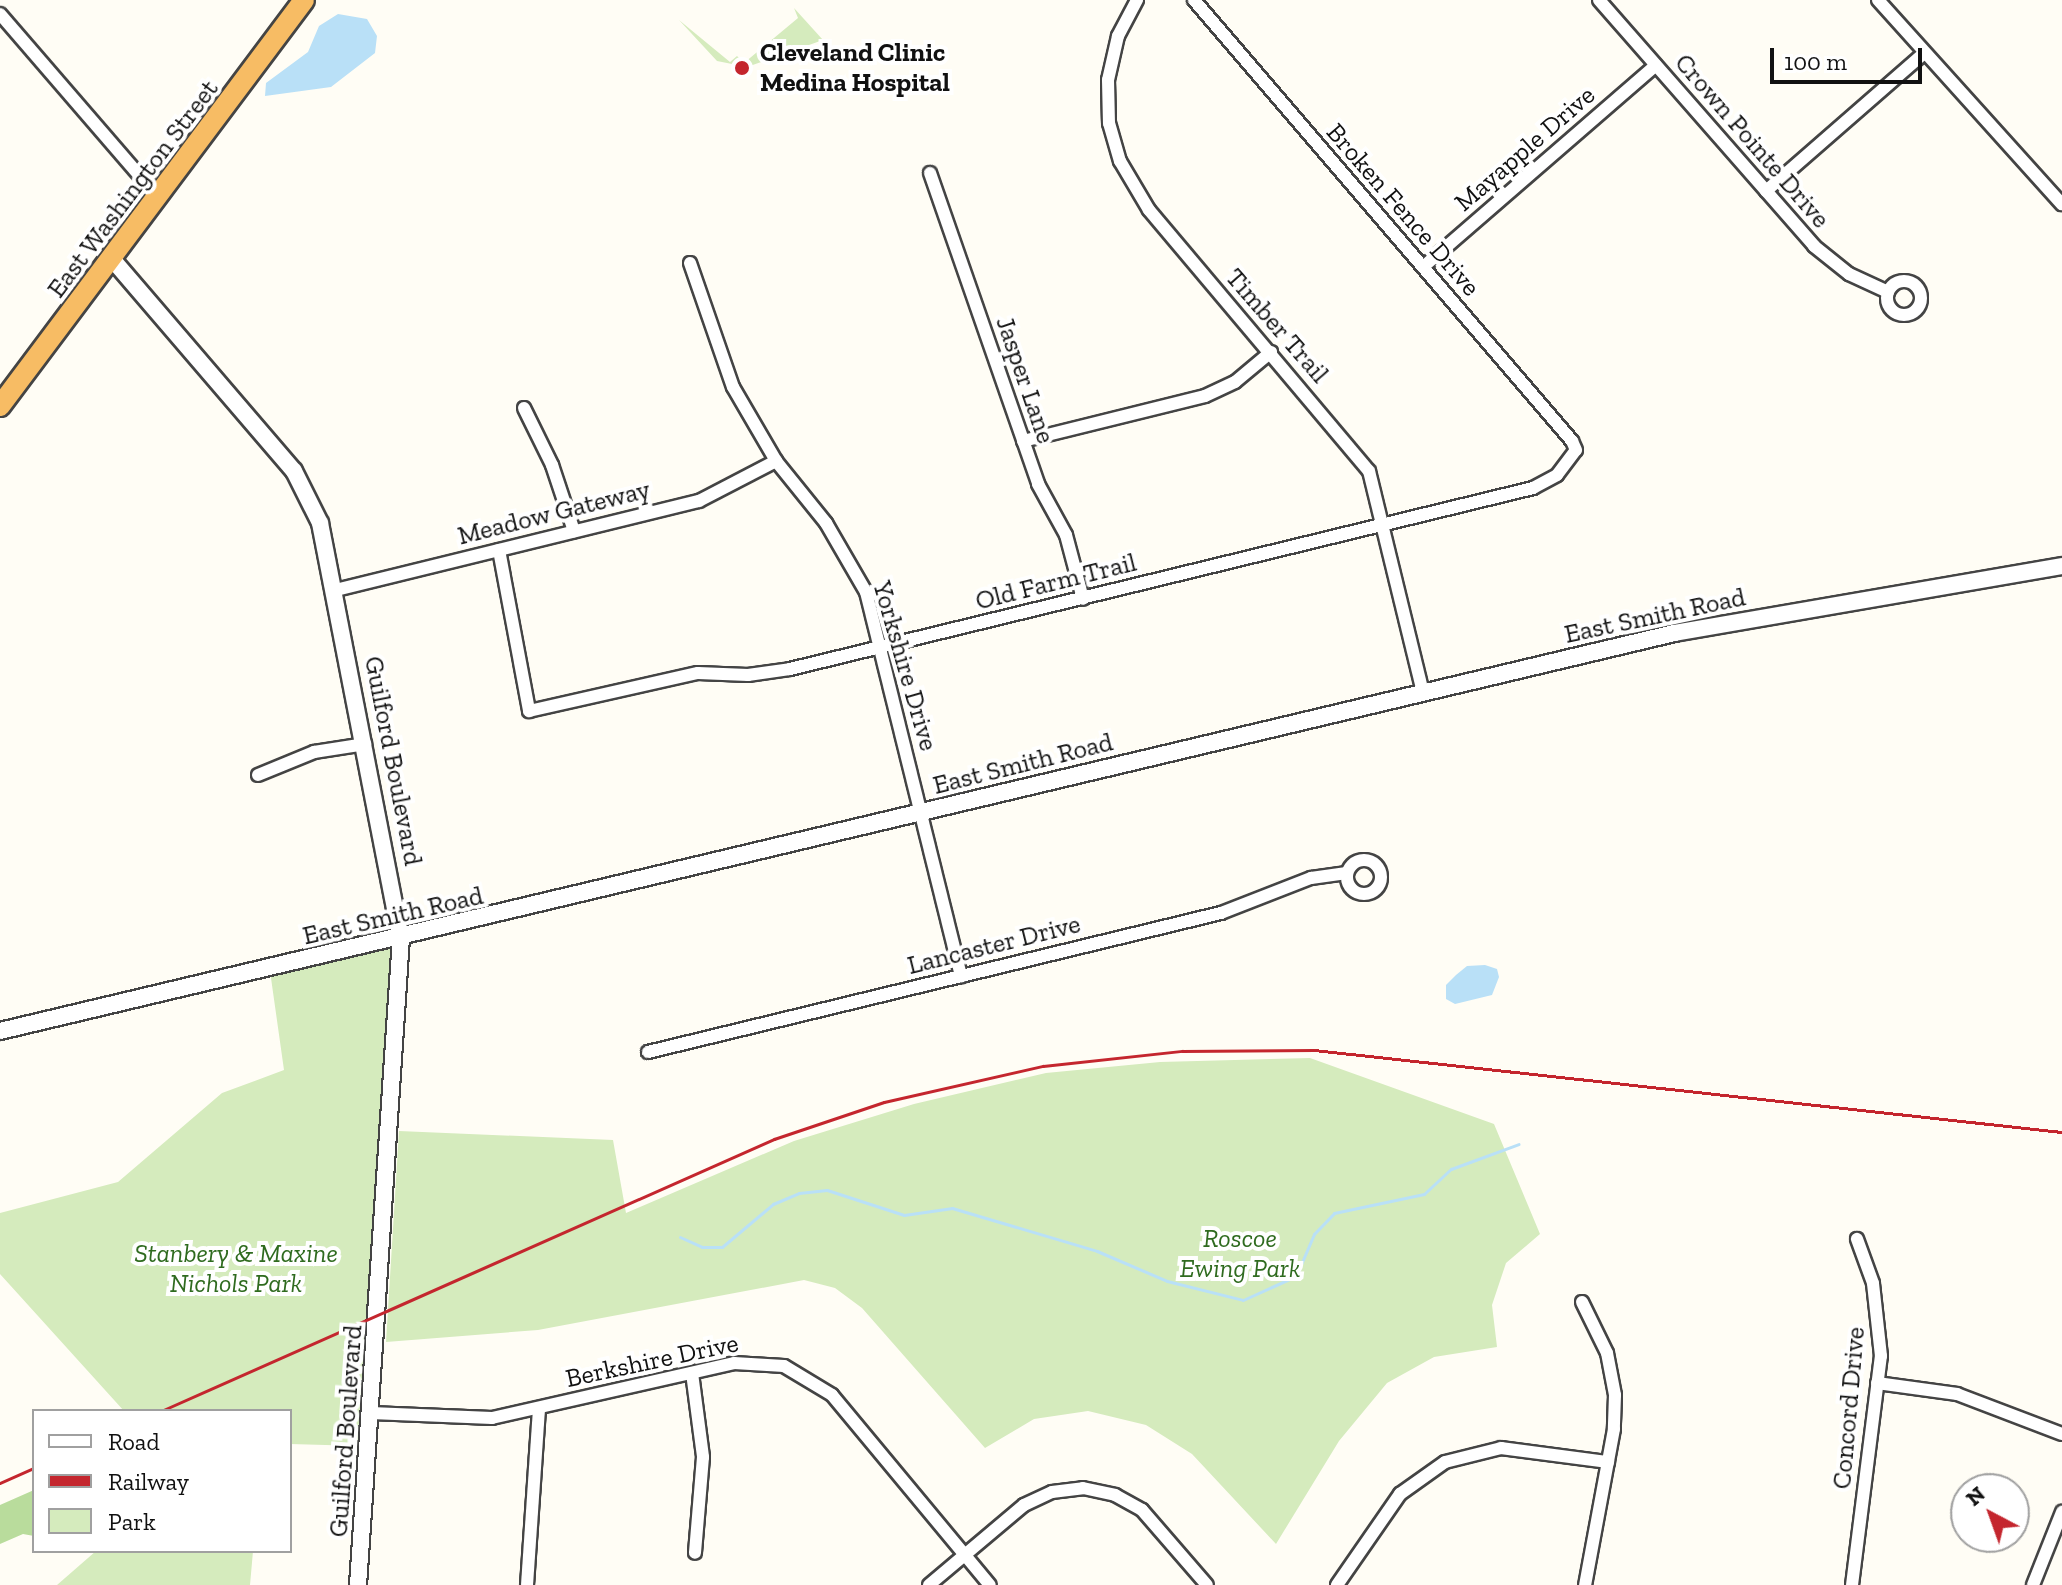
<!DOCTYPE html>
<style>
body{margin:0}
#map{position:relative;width:2062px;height:1585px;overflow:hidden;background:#fffdf5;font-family:"Zilla Slab",serif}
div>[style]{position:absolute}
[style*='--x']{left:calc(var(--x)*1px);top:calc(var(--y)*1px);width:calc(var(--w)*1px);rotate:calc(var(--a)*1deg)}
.green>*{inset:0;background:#d5ebbd}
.forest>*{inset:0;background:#b9dc9c}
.water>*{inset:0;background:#b9e0f7}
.stream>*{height:3px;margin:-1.5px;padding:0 1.5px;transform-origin:1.5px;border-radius:1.5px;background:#b9e0f7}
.roads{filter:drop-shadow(2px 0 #444) drop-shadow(-2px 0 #444) drop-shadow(0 2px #444) drop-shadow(0 -2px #444)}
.minor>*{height:12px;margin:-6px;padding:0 6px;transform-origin:6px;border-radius:6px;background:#fff}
.minor>.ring{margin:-6px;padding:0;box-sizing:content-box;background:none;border:12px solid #fff;border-radius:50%}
.tertiary>*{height:16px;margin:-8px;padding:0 8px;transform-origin:8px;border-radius:8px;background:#fff}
.trunk>*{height:20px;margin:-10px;padding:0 10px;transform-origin:10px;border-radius:10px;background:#f7bc64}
.rail>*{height:3px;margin:-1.5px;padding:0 1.5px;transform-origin:1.5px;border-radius:1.5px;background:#c4262e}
.dots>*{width:22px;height:22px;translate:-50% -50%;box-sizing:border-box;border:4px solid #fff;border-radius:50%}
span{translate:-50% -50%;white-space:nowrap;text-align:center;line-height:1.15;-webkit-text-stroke:8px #fff;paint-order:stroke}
.poi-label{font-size:26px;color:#111;font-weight:700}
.left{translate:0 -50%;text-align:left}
.street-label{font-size:26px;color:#111}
.park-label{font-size:26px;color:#2f6b1f;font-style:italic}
.legend{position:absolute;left:32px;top:1409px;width:260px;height:144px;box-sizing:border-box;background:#fff;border:2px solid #a0a0a0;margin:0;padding:10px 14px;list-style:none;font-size:24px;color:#111}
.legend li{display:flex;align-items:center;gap:16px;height:40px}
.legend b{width:40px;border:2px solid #a0a0a0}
.north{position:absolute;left:1950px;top:1473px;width:80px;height:80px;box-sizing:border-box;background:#fff;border:2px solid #a0a0a0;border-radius:50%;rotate:319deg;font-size:22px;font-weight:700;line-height:32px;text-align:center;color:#111}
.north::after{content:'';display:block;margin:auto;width:28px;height:36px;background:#c4262e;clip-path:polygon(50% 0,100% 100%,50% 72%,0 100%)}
.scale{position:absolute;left:1770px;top:48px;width:152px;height:36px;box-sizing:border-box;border:4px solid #111;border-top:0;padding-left:10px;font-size:24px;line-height:28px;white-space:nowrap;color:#111;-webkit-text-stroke:6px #fff;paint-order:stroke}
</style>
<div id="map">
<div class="green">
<div style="clip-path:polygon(794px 8px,823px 40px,747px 67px,717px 61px,679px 20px,730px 62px,737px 56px,744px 63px,798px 18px)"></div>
<div style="clip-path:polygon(400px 942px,361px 1446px,290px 1444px,290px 1411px,124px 1411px,0 1274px,0 1213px,118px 1182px,222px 1093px,284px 1070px,270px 971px)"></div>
<div style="clip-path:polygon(1310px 1058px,1494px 1124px,1540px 1234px,1506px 1263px,1492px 1305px,1497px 1347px,1434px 1357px,1387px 1383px,1339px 1441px,1276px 1544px,1192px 1454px,1146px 1425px,1088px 1411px,1034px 1419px,985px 1448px,862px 1308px,835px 1288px,804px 1280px,538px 1330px,386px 1342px,399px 1131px,613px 1140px,626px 1213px,794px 1141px,914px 1104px,1046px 1073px,1160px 1062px)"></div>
<div style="clip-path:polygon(96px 1551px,253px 1551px,250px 1585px,57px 1585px)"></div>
</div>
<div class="forest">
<div style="clip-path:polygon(34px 1490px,34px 1536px,23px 1534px,0 1544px,0 1505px)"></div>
</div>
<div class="water">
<div style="clip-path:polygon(338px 14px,367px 19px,377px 36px,375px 53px,331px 87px,265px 96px,266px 83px,308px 52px,319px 26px)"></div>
<div style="clip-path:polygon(1485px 965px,1497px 969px,1499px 977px,1492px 995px,1455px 1004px,1446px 999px,1446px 985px,1456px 975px,1467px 966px)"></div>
</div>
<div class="stream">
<div style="--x:680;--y:1237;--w:24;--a:24"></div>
<div style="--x:702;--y:1247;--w:20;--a:0"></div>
<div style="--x:722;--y:1247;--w:67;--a:-40.1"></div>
<div style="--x:773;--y:1204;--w:28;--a:-23"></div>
<div style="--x:799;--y:1193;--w:28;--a:-6"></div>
<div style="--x:827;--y:1190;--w:81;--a:18"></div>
<div style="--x:904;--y:1215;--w:49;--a:-8.3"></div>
<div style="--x:952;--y:1208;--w:151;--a:16.5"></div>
<div style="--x:1097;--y:1251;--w:76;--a:23.2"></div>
<div style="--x:1167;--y:1281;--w:78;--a:14"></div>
<div style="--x:1243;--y:1300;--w:58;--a:-24.4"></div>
<div style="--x:1296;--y:1276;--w:46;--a:-66.8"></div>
<div style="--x:1314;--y:1234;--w:29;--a:-46"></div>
<div style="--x:1334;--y:1213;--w:92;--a:-11.9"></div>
<div style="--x:1424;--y:1194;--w:37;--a:-43"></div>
<div style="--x:1451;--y:1169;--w:72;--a:-20.2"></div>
</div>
<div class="roads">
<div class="minor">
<div style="--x:1137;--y:0;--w:41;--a:117.8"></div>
<div style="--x:1118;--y:36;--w:45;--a:102.8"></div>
<div style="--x:1108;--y:80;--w:43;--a:88.7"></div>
<div style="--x:1109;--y:123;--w:40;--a:74"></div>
<div style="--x:1120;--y:161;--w:57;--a:59.4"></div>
<div style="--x:1149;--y:210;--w:341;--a:49.9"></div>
<div style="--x:1369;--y:471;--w:228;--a:76.3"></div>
<div style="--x:1599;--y:0;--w:327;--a:48.8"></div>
<div style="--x:1814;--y:246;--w:45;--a:38.7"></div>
<div style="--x:1849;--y:274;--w:43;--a:24.8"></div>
<div style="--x:1878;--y:0;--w:275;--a:48"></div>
<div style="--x:0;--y:14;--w:243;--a:49.2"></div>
<div style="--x:930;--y:173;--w:329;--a:70.8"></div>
<div style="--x:1038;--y:484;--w:58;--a:61.2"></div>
<div style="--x:1066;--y:535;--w:66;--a:75.1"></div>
<div style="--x:1766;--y:191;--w:210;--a:-41.1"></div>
<div style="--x:690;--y:263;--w:131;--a:70.9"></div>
<div style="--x:733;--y:387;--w:86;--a:59.8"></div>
<div style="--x:776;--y:461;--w:80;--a:51.1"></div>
<div style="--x:826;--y:523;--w:80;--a:59.9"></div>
<div style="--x:866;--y:592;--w:396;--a:76.1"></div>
<div style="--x:1423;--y:267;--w:308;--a:-40.9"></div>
<div class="ring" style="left:1887px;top:281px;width:22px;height:22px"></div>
<div style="--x:524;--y:408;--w:64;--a:63.8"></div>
<div style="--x:552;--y:465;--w:70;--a:71.6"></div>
<div style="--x:1023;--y:441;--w:187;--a:-13.9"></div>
<div style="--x:1205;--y:396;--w:33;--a:-25"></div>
<div style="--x:1235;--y:382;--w:47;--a:-39.8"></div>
<div style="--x:499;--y:550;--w:164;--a:79.4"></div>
<div style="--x:529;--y:711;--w:173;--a:-12.7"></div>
<div style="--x:698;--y:673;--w:50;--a:2.3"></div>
<div style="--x:748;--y:675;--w:42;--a:-8.1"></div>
<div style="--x:790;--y:669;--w:765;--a:-13.69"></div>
<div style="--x:1533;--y:488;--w:27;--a:-28"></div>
<div style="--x:1557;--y:475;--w:31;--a:-53"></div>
<div style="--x:1576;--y:450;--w:10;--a:-114"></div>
<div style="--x:1572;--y:441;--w:581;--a:-130.6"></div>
<div style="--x:336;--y:590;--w:374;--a:-13.8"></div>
<div style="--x:699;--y:501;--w:87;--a:-27.5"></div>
<div style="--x:258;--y:775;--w:61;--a:-22.3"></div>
<div style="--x:314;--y:752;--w:52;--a:-8.9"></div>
<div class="ring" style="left:1347px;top:860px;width:22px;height:22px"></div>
<div style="--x:648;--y:1052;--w:590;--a:-13.64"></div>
<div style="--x:1221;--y:913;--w:97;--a:-21.3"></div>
<div style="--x:1311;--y:878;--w:36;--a:-8"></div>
<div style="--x:1582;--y:1302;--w:57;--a:63.9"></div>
<div style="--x:1607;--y:1353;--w:43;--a:79.2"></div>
<div style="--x:1615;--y:1395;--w:34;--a:92"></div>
<div style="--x:1614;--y:1429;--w:159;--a:100.5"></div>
<div style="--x:692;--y:1373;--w:85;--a:82.5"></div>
<div style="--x:703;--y:1457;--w:96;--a:94.8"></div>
<div style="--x:1877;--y:1383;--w:81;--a:7.8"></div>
<div style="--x:1957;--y:1394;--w:112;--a:20.9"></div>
<div style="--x:371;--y:1413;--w:121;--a:2.4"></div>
<div style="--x:492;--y:1418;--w:248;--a:-12.8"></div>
<div style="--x:734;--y:1363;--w:50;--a:3.4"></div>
<div style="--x:784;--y:1366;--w:56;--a:31.1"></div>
<div style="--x:832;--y:1395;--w:247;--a:50.3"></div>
<div style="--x:527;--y:1585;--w:177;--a:-86.1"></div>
<div style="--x:929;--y:1585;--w:124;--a:-40.1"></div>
<div style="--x:1024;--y:1505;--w:31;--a:-25"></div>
<div style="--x:1052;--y:1492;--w:31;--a:-7"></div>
<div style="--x:1083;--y:1488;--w:33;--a:12"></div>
<div style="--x:1115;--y:1495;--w:31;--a:29"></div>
<div style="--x:1142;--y:1510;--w:99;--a:49.1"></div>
<div style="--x:1337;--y:1585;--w:111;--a:-55.3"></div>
<div style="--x:1400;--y:1494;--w:55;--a:-35.4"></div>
<div style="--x:1445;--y:1462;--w:58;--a:-14"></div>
<div style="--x:1501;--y:1448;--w:108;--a:7.5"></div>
<div style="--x:1852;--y:1585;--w:231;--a:-82.8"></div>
<div style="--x:1881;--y:1356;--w:73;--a:-96.3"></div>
<div style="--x:1873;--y:1283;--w:47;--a:-110"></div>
<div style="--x:2033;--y:1585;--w:79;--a:-68.3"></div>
</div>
<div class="tertiary">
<div style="--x:113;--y:260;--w:278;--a:49.4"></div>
<div style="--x:294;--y:471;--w:58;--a:63.4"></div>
<div style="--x:320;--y:523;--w:423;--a:79"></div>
<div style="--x:401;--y:938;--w:648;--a:93.8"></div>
<div style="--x:0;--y:1031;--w:1721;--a:-13.37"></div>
<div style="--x:1674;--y:633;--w:394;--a:-9.8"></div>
</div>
<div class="trunk">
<div style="--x:0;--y:406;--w:507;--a:-53.18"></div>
</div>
</div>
<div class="rail">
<div style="--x:161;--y:1411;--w:671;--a:-23.93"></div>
<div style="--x:774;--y:1139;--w:116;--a:-18.6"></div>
<div style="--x:884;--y:1102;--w:163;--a:-12.8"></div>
<div style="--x:1043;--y:1066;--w:140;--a:-6.2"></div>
<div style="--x:1182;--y:1051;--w:132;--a:-0.4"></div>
<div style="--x:1314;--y:1050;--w:752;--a:6.26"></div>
<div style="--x:0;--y:1483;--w:37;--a:-24"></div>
</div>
<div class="dots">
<div style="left:742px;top:68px;background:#c4262e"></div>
</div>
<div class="poi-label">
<span class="left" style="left:760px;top:68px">Cleveland Clinic<br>Medina Hospital</span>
</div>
<div class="street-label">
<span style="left:1752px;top:141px;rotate:49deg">Crown Pointe Drive</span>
<span style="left:1525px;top:149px;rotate:-41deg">Mayapple Drive</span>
<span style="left:133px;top:189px;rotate:-53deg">East Washington Street</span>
<span style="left:1403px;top:210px;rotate:49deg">Broken Fence Drive</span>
<span style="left:1277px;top:326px;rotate:49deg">Timber Trail</span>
<span style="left:1025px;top:380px;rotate:71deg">Jasper Lane</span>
<span style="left:554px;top:513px;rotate:-14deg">Meadow Gateway</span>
<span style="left:1056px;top:582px;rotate:-14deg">Old Farm Trail</span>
<span style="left:1655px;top:616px;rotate:-12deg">East Smith Road</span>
<span style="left:905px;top:666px;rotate:74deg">Yorkshire Drive</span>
<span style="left:393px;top:761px;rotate:79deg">Guilford Boulevard</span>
<span style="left:1023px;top:764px;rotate:-14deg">East Smith Road</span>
<span style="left:393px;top:916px;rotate:-13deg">East Smith Road</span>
<span style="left:994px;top:945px;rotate:-14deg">Lancaster Drive</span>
<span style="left:652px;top:1361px;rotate:-12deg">Berkshire Drive</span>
<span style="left:1849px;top:1408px;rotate:-85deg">Concord Drive</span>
<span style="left:346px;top:1431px;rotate:-86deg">Guilford Boulevard</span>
</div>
<div class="park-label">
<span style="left:1240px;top:1254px">Roscoe<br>Ewing Park</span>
<span style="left:236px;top:1269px">Stanbery &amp; Maxine<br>Nichols Park</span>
</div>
<ul class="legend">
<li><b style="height:10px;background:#fff"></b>Road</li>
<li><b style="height:10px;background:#c4262e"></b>Railway</li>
<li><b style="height:22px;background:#d5ebbd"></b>Park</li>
</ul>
<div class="north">N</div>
<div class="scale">100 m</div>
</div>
